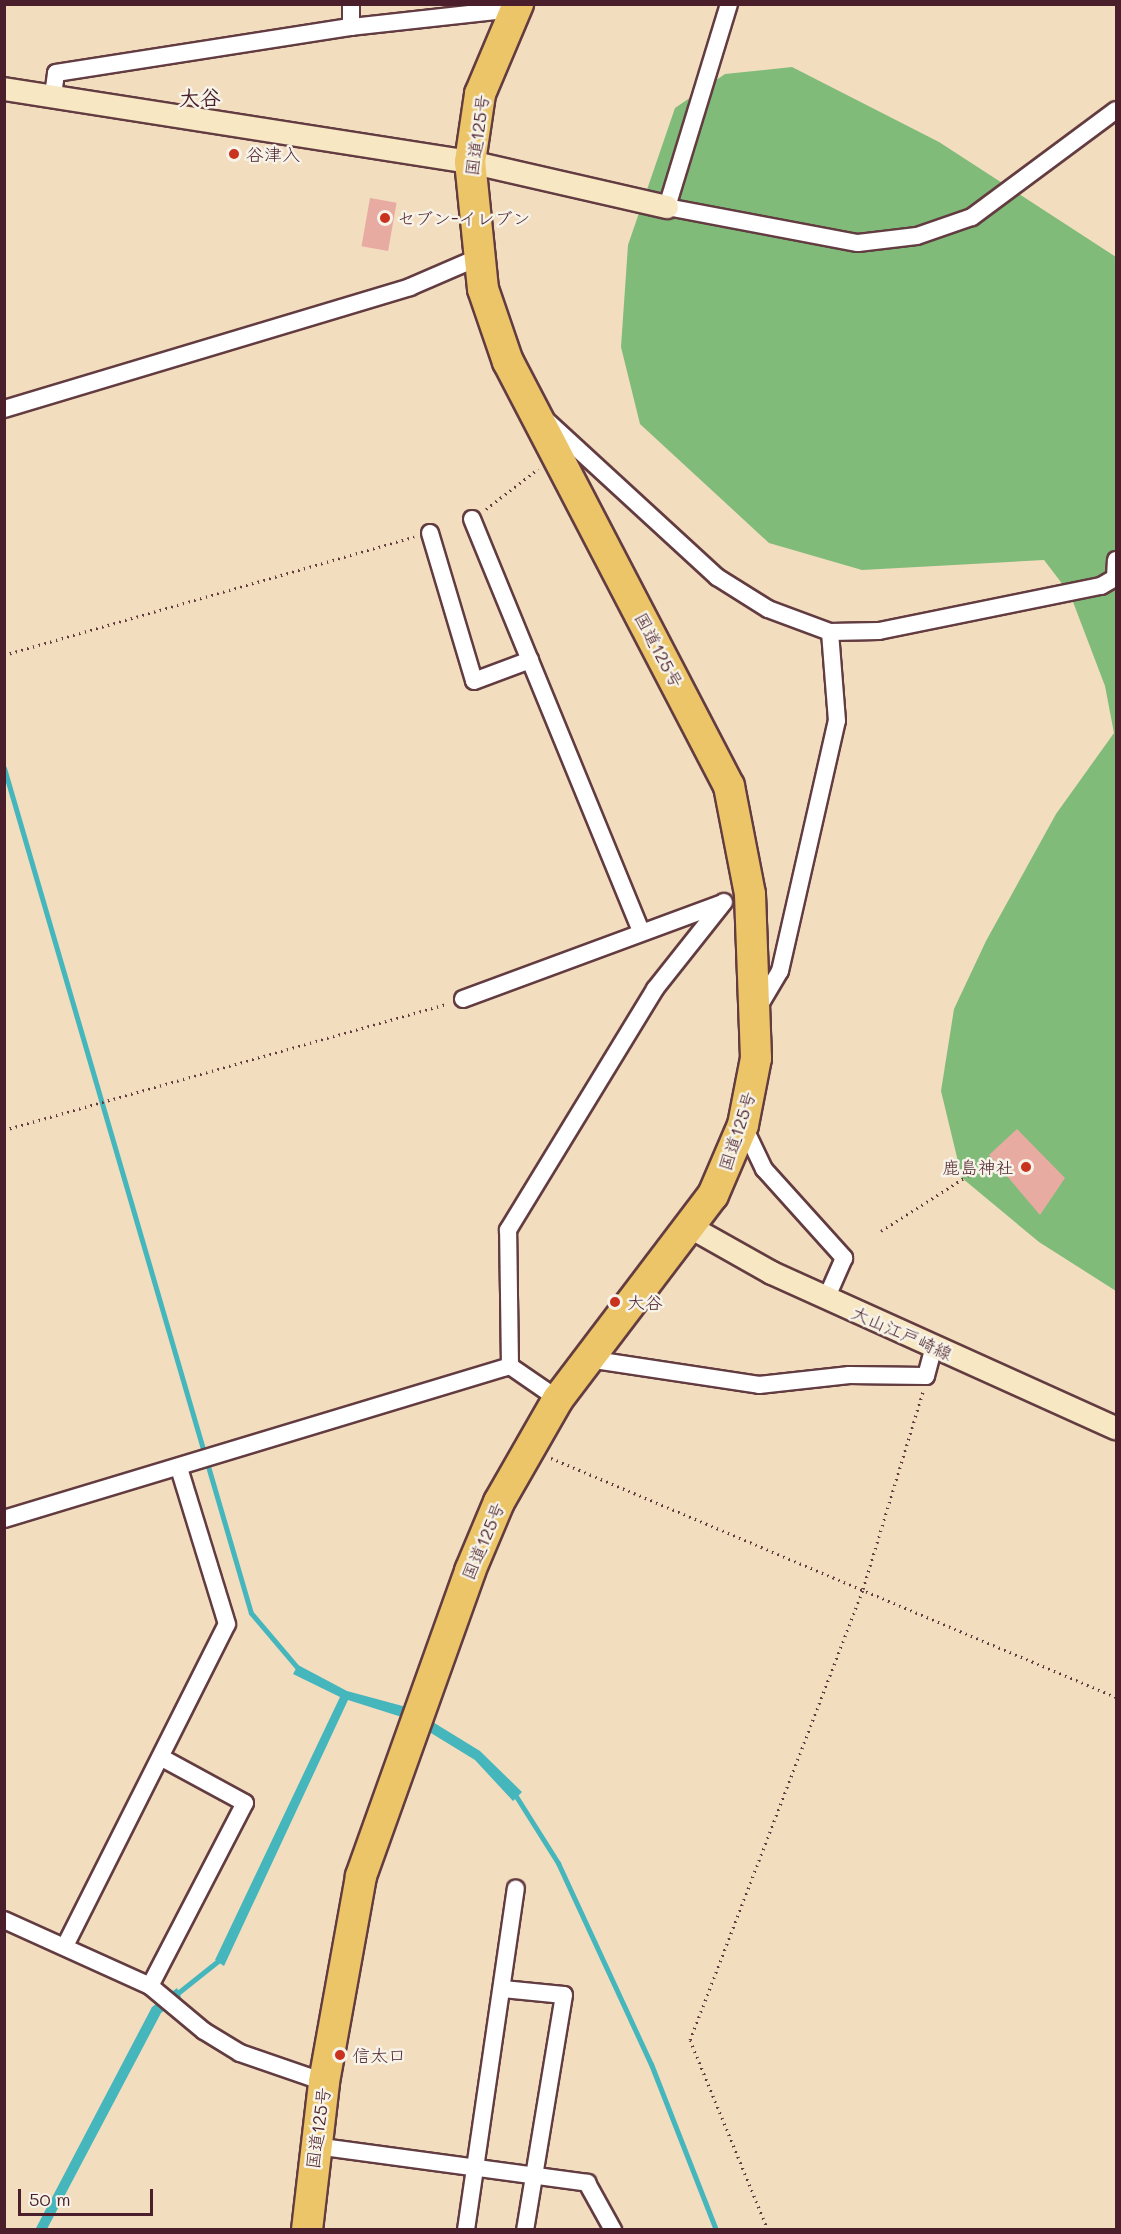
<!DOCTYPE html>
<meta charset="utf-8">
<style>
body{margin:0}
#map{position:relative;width:1121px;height:2234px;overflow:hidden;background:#f2ddbf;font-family:Mali,"Klee One",sans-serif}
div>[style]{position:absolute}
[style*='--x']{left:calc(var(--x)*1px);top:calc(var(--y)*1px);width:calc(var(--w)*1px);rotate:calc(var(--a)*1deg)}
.forest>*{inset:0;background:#81bb79}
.water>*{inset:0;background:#46b6bd}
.stream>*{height:5px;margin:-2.5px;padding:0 2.5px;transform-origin:2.5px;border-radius:2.5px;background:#46b6bd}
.building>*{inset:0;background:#e7aba1;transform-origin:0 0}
.path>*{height:3px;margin-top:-1.5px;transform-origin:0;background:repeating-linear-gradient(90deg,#633c41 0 1.5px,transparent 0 6px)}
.roads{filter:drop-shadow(2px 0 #633c41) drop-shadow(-2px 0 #633c41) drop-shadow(0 2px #633c41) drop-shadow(0 -2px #633c41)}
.street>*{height:16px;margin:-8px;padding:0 8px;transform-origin:8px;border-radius:8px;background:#fff}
.secondary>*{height:22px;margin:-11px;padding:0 11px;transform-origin:11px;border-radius:11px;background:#f7e8c3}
.highway>*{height:30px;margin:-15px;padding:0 15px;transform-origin:15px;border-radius:15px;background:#ecc569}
.dots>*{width:16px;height:16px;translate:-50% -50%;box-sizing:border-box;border:3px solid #f7f3e8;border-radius:50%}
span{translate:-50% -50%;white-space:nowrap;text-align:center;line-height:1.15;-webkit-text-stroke:5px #f7f3e8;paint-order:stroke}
.street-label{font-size:18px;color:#4a1f2b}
.poi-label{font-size:18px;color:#4a1f2b}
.left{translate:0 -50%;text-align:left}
.right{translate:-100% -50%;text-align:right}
.quarter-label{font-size:21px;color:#4a1f2b;font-weight:700}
.frame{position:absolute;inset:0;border:6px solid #4a1f2b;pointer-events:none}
.scale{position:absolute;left:18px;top:2189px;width:135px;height:27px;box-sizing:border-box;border:3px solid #4a1f2b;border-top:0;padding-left:8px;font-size:18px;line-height:21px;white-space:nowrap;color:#4a1f2b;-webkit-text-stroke:4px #f7f3e8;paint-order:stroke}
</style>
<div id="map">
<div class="forest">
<div style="clip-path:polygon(792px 67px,939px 142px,1116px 257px,1116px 1291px,1039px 1242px,962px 1178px,941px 1091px,954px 1009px,986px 941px,1056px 814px,1114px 733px,1105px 686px,1070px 594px,1044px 560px,862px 570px,769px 543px,640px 424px,621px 347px,628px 245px,675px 108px,725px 74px)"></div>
</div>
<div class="water">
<div style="clip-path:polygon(298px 1665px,347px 1691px,410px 1708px,480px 1751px,522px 1792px,513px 1801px,475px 1760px,408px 1719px,348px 1700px,224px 1966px,215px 1960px,340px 1697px,293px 1674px)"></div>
<div style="clip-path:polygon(177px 1988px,181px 1997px,161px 2013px,47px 2229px,35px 2230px,152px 2007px)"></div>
</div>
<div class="stream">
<div style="--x:4;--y:768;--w:880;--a:73.71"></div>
<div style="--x:251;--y:1613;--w:77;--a:49.7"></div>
<div style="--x:514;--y:1793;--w:83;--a:57.8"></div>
<div style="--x:558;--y:1863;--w:221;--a:65.2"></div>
<div style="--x:651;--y:2064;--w:178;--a:68.6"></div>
<div style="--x:174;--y:1996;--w:63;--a:-38.5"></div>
</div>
<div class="building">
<div style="left:370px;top:198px;width:27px;height:49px;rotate:10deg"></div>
<div style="clip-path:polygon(1017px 1129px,1065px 1178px,1040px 1215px,989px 1155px)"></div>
</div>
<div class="path">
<div style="--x:486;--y:509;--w:66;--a:-37.6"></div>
<div style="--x:4;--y:655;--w:427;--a:-16.1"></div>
<div style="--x:4;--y:1130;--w:461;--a:-15.9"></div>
<div style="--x:881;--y:1231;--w:132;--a:-32.6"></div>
<div style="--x:551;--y:1458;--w:613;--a:22.93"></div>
<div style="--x:768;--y:2230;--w:205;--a:-112.3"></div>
<div style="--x:690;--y:2040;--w:483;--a:-69"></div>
<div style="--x:863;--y:1589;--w:207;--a:-73.1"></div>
</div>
<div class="roads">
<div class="street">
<div style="--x:729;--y:4;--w:212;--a:107"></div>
<div style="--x:667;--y:207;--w:194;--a:10.7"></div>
<div style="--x:858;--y:243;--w:59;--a:-6.8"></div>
<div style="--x:917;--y:236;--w:58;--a:-19.1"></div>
<div style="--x:972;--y:217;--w:179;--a:-36.6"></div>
<div style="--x:351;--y:27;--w:23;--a:-90"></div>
<div style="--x:53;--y:95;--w:22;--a:-82"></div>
<div style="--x:56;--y:73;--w:299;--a:-8.9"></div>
<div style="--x:351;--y:27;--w:165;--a:-6.3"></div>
<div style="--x:4;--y:409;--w:424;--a:-16.7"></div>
<div style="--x:410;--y:287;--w:73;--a:-23.4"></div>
<div style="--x:544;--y:418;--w:235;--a:42.6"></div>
<div style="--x:717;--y:577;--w:60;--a:32.1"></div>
<div style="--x:768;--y:609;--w:66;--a:20.4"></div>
<div style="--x:830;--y:632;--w:49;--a:-1.2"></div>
<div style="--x:879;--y:631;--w:227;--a:-11.5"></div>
<div style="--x:1101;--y:586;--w:16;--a:-30"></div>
<div style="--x:1115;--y:578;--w:18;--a:-87"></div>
<div style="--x:472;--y:519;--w:445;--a:67.7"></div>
<div style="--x:430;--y:533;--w:154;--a:73.4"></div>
<div style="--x:474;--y:681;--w:60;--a:-20.6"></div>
<div style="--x:463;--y:999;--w:277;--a:-20.3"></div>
<div style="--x:758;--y:1008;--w:43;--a:-59.3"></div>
<div style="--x:780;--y:971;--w:256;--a:-77.2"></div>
<div style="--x:837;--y:721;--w:89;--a:-94.5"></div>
<div style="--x:743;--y:1125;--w:49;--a:64.5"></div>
<div style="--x:764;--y:1169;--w:120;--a:48"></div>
<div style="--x:844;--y:1258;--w:45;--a:113.7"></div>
<div style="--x:588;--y:1359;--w:173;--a:8.6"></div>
<div style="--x:759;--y:1385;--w:91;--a:-6.3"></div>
<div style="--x:849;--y:1375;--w:77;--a:0.7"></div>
<div style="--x:926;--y:1376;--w:30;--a:-75"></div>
<div style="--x:510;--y:1366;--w:136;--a:-90.8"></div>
<div style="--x:508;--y:1230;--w:282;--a:-58.6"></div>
<div style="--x:655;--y:989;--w:111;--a:-51.6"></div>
<div style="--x:4;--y:1519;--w:529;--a:-16.82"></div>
<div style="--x:510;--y:1366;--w:58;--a:34.5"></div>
<div style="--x:4;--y:1920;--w:160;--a:24.3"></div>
<div style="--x:150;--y:1986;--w:70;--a:39.8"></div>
<div style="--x:204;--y:2031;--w:42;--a:31.4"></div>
<div style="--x:240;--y:2053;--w:89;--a:19"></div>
<div style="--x:65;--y:1946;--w:360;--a:-63.3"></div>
<div style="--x:227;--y:1624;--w:163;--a:-107.1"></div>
<div style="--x:150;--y:1986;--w:206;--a:-62.6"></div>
<div style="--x:245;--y:1803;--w:94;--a:-151.5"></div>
<div style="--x:503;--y:1989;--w:61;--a:5.6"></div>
<div style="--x:564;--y:1995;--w:238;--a:99.4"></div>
<div style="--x:315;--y:2146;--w:275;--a:7.7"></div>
<div style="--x:587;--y:2183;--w:54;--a:61"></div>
<div style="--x:466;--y:2230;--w:345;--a:-81.7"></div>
</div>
<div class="secondary">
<div style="--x:4;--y:89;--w:472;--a:8.9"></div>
<div style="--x:470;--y:162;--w:202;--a:12.9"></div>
<div style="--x:692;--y:1228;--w:92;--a:29.4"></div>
<div style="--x:772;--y:1273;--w:377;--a:24.3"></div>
</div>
<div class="highway">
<div style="--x:307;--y:2230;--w:149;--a:-83.4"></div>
<div style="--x:324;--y:2082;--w:209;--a:-79.8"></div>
<div style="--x:361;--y:1876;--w:324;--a:-70.3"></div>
<div style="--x:470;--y:1571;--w:75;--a:-67.2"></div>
<div style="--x:499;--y:1502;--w:119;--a:-60.2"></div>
<div style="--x:558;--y:1399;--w:256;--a:-52.8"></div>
<div style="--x:713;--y:1195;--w:76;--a:-66.8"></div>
<div style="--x:743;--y:1125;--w:68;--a:-79"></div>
<div style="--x:756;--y:1058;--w:164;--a:-92.1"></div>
<div style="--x:750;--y:894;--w:110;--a:-101"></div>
<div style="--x:729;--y:786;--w:478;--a:-117.5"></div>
<div style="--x:508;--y:362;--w:77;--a:-108.9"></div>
<div style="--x:483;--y:289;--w:128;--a:-95.8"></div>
<div style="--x:470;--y:162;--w:69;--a:-81.6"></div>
<div style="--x:480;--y:94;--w:98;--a:-67.1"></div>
</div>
</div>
<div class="dots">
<div style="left:234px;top:154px;background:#c8321e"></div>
<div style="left:385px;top:218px;background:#c8321e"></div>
<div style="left:1026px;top:1167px;background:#c8321e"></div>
<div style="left:615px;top:1302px;background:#c8321e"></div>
<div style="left:340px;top:2055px;background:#c8321e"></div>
</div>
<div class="street-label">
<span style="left:477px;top:135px;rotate:-82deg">国道125号</span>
<span style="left:659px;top:650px;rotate:62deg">国道125号</span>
<span style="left:737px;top:1131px;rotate:-72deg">国道125号</span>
<span style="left:902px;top:1333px;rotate:24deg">大山江戸崎線</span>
<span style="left:483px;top:1541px;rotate:-67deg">国道125号</span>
<span style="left:318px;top:2128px;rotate:-82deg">国道125号</span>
</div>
<div class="poi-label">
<span class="left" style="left:246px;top:154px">谷津入</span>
<span class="left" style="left:397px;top:218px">セブン-イレブン</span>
<span class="right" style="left:1014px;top:1167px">鹿島神社</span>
<span class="left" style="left:627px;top:1302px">大谷</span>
<span class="left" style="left:352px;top:2055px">信太口</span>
</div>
<div class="quarter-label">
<span style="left:200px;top:97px">大谷</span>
</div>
<div class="frame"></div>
<div class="scale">50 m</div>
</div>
